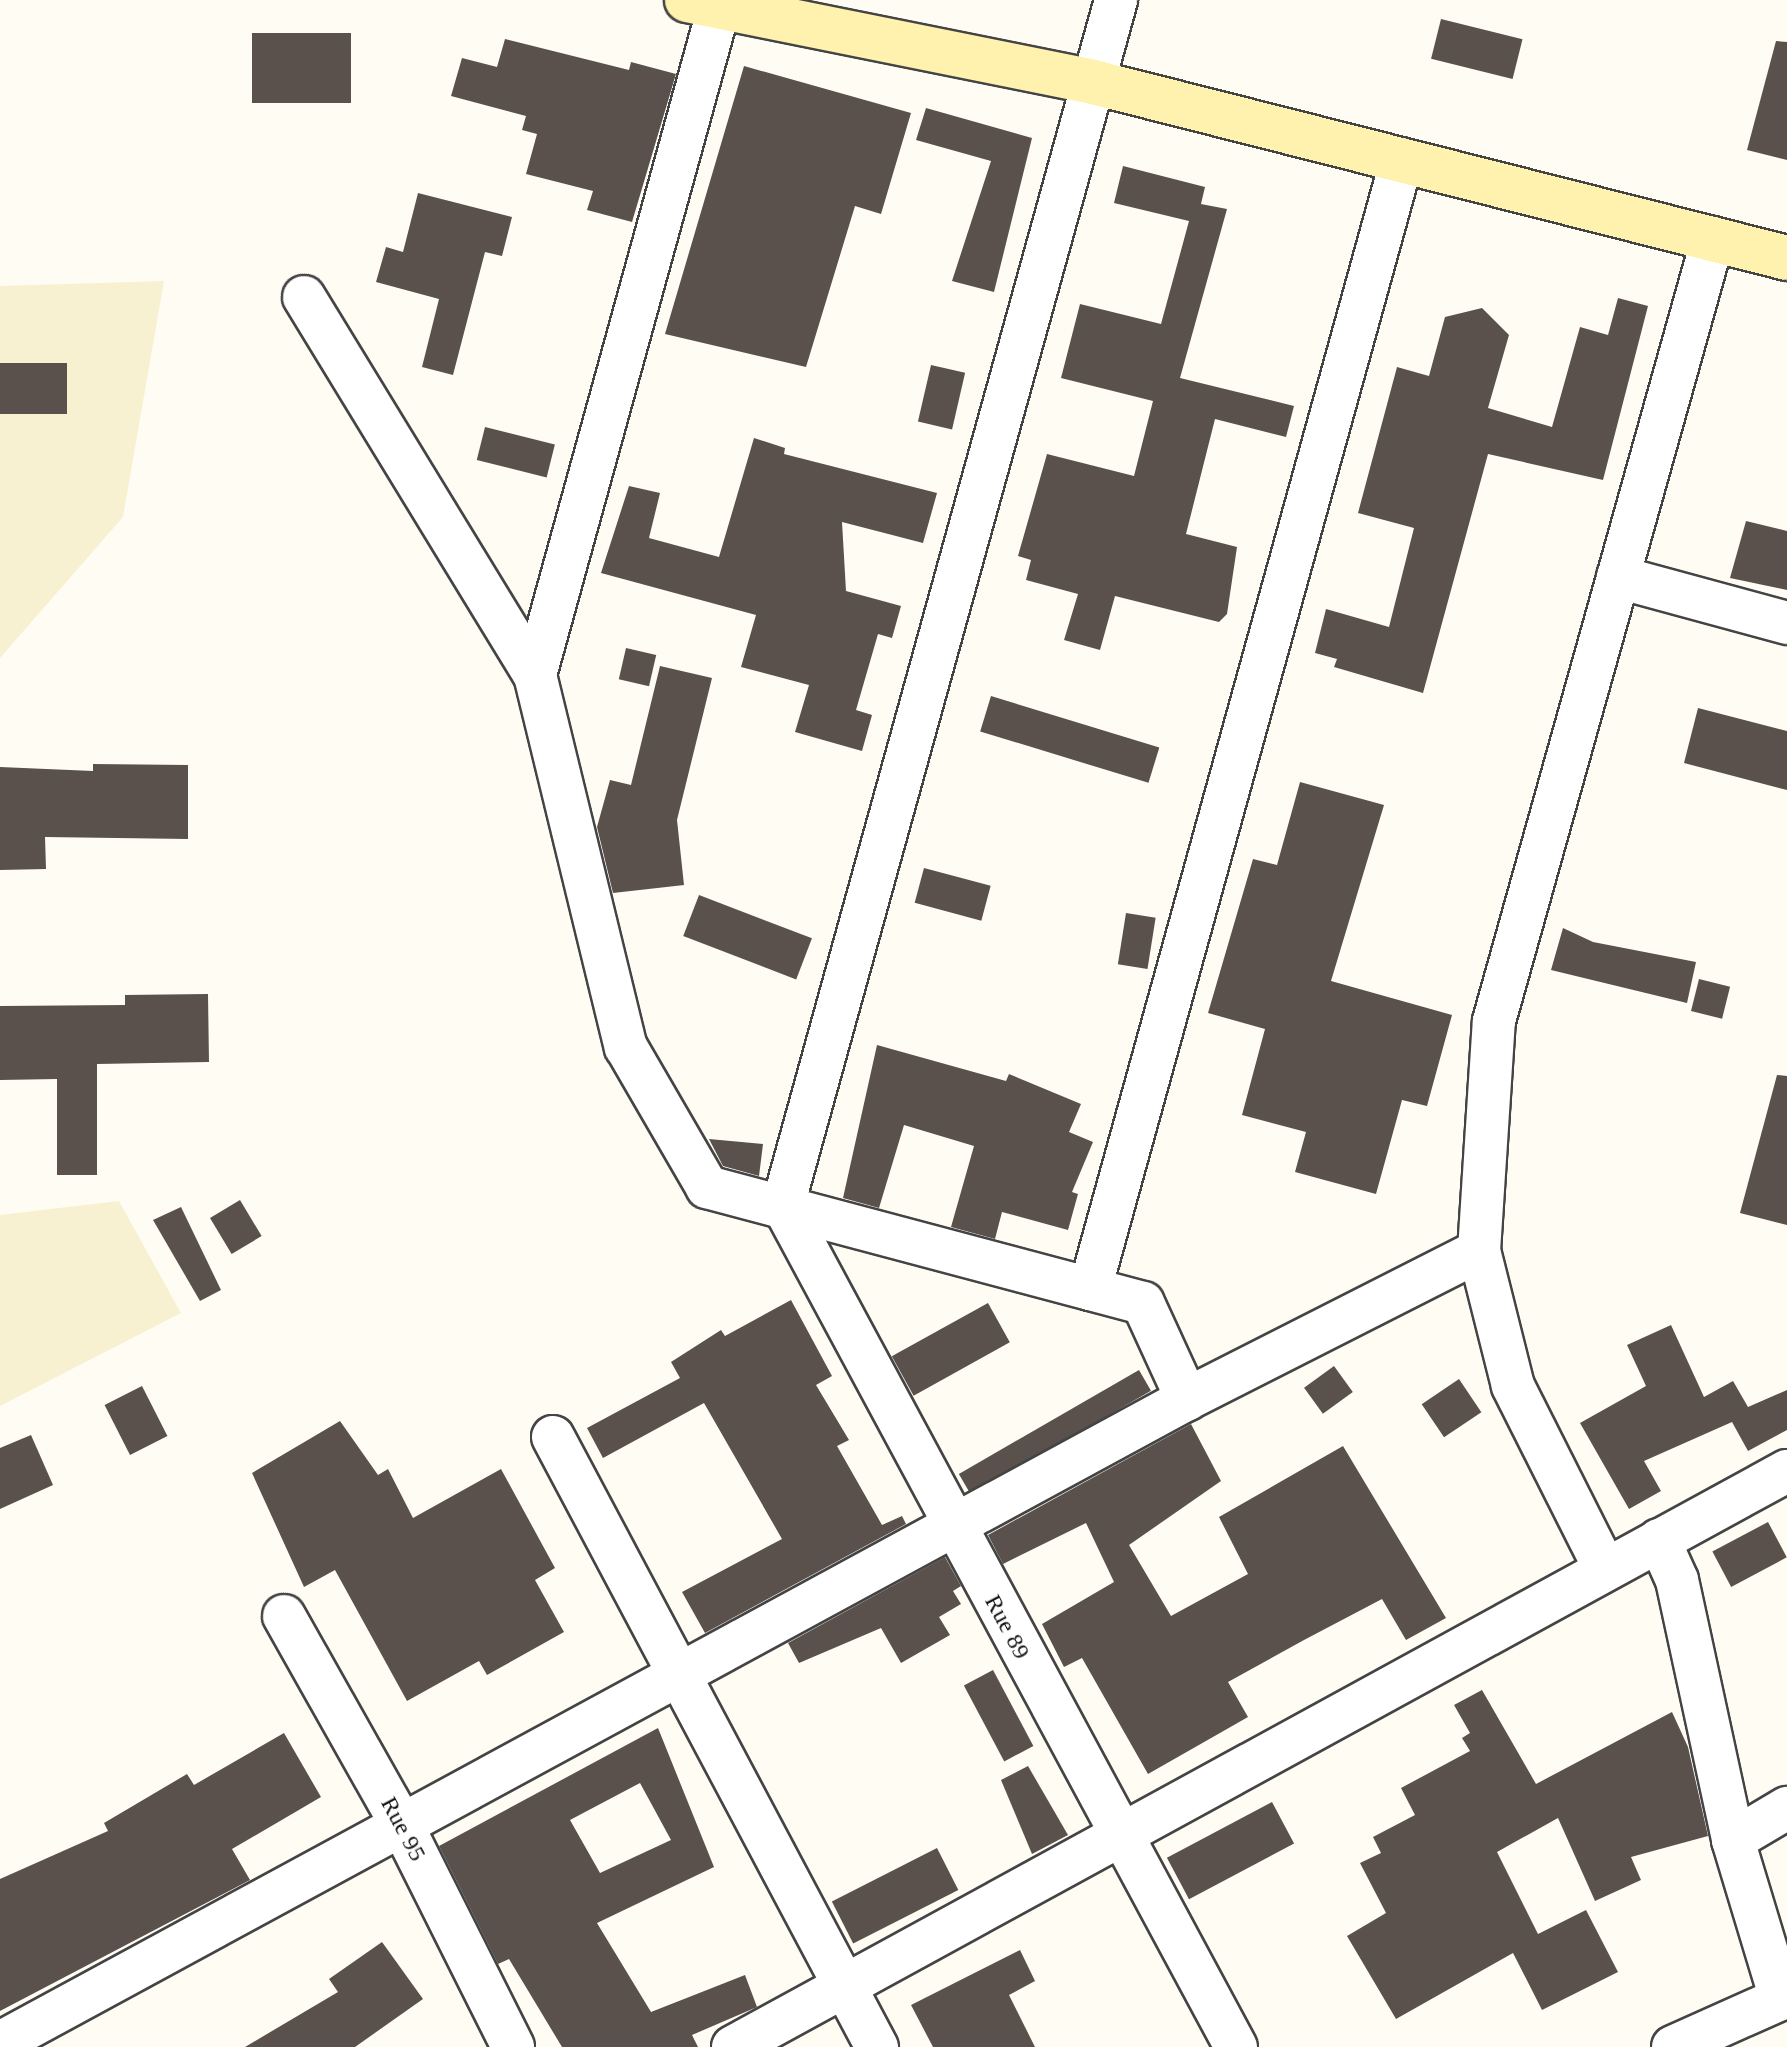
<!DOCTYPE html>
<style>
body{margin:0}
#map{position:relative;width:1787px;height:2047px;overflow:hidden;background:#fffcf4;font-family:"Times New Roman",serif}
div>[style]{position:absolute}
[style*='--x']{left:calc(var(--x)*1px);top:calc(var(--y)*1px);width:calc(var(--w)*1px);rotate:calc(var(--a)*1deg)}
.farmland>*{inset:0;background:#f7f1d2}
.building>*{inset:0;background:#5a514c;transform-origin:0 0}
.roads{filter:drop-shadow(2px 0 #444) drop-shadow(-2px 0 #444) drop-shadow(0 2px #444) drop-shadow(0 -2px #444)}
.street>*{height:42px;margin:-21px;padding:0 21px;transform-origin:21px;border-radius:21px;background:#fff}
.secondary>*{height:44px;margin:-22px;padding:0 22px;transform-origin:22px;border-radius:22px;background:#fff2af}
span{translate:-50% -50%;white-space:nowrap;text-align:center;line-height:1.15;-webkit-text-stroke:8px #fff;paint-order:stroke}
.street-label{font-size:24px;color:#111}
</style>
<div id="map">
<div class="farmland">
<div style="clip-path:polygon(164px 281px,123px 517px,0 658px,0 286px)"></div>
<div style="clip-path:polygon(119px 1201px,181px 1313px,0 1406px,0 1215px)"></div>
</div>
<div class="building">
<div style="left:1441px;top:19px;width:84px;height:41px;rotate:14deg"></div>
<div style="left:252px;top:33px;width:99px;height:70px"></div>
<div style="clip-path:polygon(505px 39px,629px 70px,631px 62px,676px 74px,632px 222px,587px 210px,593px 191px,526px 174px,537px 134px,522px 130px,526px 116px,451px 96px,462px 58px,497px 67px)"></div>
<div style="clip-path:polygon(1776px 41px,1787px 42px,1787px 160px,1747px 150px)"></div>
<div style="clip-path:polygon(744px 66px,911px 113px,881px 214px,855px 206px,806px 367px,665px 334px)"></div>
<div style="clip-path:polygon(926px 108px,1032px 138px,994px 292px,952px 281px,991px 161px,916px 140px)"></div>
<div style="clip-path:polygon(1123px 166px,1205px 187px,1201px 204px,1227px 209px,1180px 378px,1294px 406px,1286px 437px,1215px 419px,1186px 534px,1237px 547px,1227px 614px,1219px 622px,1115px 596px,1100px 650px,1064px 640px,1078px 594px,1026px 580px,1031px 560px,1018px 556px,1047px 454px,1134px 476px,1153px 401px,1061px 378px,1080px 304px,1161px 324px,1189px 221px,1114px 203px)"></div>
<div style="clip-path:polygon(418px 193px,512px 217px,502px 256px,485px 252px,453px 375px,422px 367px,439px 299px,376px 282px,386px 247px,403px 252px)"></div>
<div style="clip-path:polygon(1618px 298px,1648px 306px,1603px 480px,1488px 454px,1423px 693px,1334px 667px,1337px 659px,1315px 653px,1326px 609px,1389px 627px,1414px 528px,1358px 513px,1397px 367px,1429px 376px,1445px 317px,1482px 308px,1509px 335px,1488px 408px,1552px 427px,1580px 327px,1608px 335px)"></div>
<div style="left:0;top:363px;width:67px;height:51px"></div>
<div style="left:931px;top:365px;width:35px;height:58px;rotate:13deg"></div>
<div style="left:485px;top:427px;width:72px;height:34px;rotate:14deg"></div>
<div style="clip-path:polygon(754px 438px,785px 448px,784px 454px,937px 493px,923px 543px,842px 522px,846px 591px,901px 606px,892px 638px,878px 634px,856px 710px,872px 715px,862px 751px,795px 732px,809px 685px,741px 667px,756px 615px,601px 573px,629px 486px,660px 493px,649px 538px,719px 557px)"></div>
<div style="clip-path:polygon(1746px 521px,1787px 531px,1787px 590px,1730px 578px)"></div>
<div style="left:626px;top:648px;width:31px;height:32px;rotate:13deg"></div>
<div style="clip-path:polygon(660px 666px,712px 678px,677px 820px,684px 885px,613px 893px,597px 827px,610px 780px,631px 785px)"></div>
<div style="left:991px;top:696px;width:176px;height:37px;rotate:17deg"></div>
<div style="clip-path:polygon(1698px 708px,1787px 731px,1787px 790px,1684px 763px)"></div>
<div style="clip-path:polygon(93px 764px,188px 765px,188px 839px,45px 837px,46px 869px,0 870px,0 767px,93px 771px)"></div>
<div style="clip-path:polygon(1300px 782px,1384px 805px,1331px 981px,1452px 1015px,1427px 1106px,1402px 1100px,1376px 1194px,1295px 1172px,1306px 1132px,1242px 1115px,1265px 1029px,1208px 1013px,1253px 859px,1277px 865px)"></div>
<div style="left:924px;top:868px;width:69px;height:36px;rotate:15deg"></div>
<div style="left:699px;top:895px;width:121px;height:44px;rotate:21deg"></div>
<div style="left:1126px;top:913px;width:30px;height:52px;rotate:9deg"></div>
<div style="clip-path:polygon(1563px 928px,1593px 942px,1696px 962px,1687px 1003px,1551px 970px)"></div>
<div style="left:1699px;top:979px;width:32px;height:33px;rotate:14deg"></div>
<div style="clip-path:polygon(208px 994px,209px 1062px,97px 1064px,97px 1175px,57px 1175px,57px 1079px,0 1080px,0 1006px,125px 1005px,125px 995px)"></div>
<div style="clip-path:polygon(877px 1045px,1006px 1081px,1009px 1074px,1081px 1104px,1069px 1132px,1093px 1142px,1072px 1192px,1078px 1194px,1068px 1230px,1002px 1212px,995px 1239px,951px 1227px,974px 1146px,904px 1125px,879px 1208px,843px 1198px)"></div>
<div style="clip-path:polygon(1777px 1075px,1787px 1076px,1787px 1225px,1740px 1213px)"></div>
<div style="clip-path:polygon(709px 1139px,763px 1144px,759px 1176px,723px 1166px)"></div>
<div style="left:240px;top:1200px;width:42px;height:35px;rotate:59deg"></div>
<div style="clip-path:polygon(181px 1207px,221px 1290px,200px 1301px,153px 1220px)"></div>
<div style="clip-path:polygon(791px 1300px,832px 1376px,816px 1385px,849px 1440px,837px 1446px,882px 1525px,902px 1516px,906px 1524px,705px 1633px,682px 1592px,782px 1539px,704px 1403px,603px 1458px,587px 1428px,680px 1378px,671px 1362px,721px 1330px,725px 1336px)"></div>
<div style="left:988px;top:1303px;width:45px;height:110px;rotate:61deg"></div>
<div style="clip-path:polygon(1671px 1325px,1704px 1397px,1733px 1381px,1748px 1407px,1787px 1390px,1787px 1430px,1748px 1451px,1732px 1422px,1644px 1461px,1661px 1491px,1629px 1509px,1580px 1423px,1646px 1386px,1627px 1345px)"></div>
<div style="left:1334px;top:1366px;width:32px;height:37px;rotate:54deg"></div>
<div style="left:1139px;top:1370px;width:24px;height:208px;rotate:60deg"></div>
<div style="left:1459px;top:1379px;width:40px;height:45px;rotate:56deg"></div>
<div style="left:142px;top:1386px;width:56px;height:42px;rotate:63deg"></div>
<div style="clip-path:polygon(340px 1421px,378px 1475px,388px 1469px,413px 1518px,501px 1469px,555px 1568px,535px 1580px,564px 1632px,487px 1675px,479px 1661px,407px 1701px,335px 1570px,304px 1587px,252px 1473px)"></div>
<div style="clip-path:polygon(1191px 1424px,1221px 1481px,1129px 1545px,1171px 1616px,1248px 1574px,1219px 1517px,1343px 1446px,1446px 1618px,1406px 1640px,1382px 1599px,1304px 1640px,1228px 1682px,1248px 1717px,1148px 1774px,1082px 1658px,1064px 1667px,1042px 1624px,1114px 1582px,1086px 1523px,1003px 1564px,988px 1535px)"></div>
<div style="clip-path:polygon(31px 1435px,53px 1485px,0 1509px,0 1448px)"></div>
<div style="left:1768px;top:1522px;width:40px;height:63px;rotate:62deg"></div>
<div style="clip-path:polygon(945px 1557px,961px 1586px,953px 1591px,961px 1604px,939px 1617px,950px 1635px,901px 1663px,881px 1628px,799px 1663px,788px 1643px)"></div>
<div style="left:993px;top:1670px;width:86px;height:33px;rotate:62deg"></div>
<div style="clip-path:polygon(1482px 1690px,1536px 1784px,1672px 1712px,1688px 1747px,1708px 1836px,1631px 1857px,1641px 1880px,1595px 1901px,1558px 1818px,1497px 1852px,1538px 1934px,1586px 1910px,1618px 1972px,1542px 2010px,1513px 1953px,1396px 2019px,1347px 1936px,1386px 1913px,1360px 1863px,1381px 1853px,1373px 1837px,1415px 1815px,1401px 1788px,1470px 1751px,1462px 1738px,1470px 1733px,1454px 1705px)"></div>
<div style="clip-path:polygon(evenodd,658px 1728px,714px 1867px,597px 1923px,651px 2012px,745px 1975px,757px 2007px,692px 2035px,698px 2047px,562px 2047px,509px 1959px,498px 1964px,439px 1846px,658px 1728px,640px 1783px,671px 1840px,600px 1873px,570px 1820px,640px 1783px)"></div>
<div style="clip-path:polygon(284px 1733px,321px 1797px,232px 1849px,250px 1880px,0 2011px,0 1879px,108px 1831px,104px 1823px,187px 1774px,194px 1785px)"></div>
<div style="clip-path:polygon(1028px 1766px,1068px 1835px,1032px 1854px,1001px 1780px)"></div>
<div style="left:1272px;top:1802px;width:47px;height:119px;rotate:62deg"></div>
<div style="left:937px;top:1848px;width:47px;height:118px;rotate:63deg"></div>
<div style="clip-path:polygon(382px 1942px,423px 1999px,355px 2047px,245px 2047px,338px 1992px,329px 1979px)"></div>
<div style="clip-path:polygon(1020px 1950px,1035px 1981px,1009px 1995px,1035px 2047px,933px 2047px,911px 2005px)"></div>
</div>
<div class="roads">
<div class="street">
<div style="--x:304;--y:297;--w:443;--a:58.6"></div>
<div style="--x:535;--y:675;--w:383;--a:76.3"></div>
<div style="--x:626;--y:1047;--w:162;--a:59.9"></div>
<div style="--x:707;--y:1187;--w:451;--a:14.9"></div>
<div style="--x:1143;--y:1303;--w:106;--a:65.4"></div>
<div style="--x:1618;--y:577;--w:175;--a:15.2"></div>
<div style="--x:535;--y:675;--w:700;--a:-74.59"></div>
<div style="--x:783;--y:1205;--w:1250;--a:-74.55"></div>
<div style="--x:783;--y:1205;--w:956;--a:61.72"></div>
<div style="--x:1090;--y:1289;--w:1172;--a:-74.56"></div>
<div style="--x:553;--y:1437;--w:691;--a:62.03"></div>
<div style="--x:1659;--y:1540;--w:44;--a:65.8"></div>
<div style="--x:1677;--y:1580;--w:266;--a:77.8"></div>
<div style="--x:1733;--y:1840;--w:166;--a:73.2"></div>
<div style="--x:1605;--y:1569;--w:205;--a:-116.7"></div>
<div style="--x:1513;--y:1386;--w:139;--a:-104.1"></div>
<div style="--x:1479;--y:1251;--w:230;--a:-86.3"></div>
<div style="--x:1494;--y:1021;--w:813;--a:-74.37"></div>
<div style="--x:284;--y:1616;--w:240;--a:60.6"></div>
<div style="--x:402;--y:1825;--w:248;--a:63.4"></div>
<div style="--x:1733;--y:1840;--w:63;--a:-30.7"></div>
<div style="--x:0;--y:2043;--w:1350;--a:-28.48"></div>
<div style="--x:1187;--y:1399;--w:327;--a:-26.9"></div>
<div style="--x:733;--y:2047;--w:1201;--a:-28.66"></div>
<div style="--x:1673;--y:2047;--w:125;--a:-24.1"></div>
</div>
<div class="secondary">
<div style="--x:687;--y:0;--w:414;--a:11.4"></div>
<div style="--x:1093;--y:82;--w:716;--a:14.23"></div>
</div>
</div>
<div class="street-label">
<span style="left:1007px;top:1627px;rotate:62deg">Rue 89</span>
<span style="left:403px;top:1829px;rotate:62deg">Rue 95</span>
</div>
</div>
